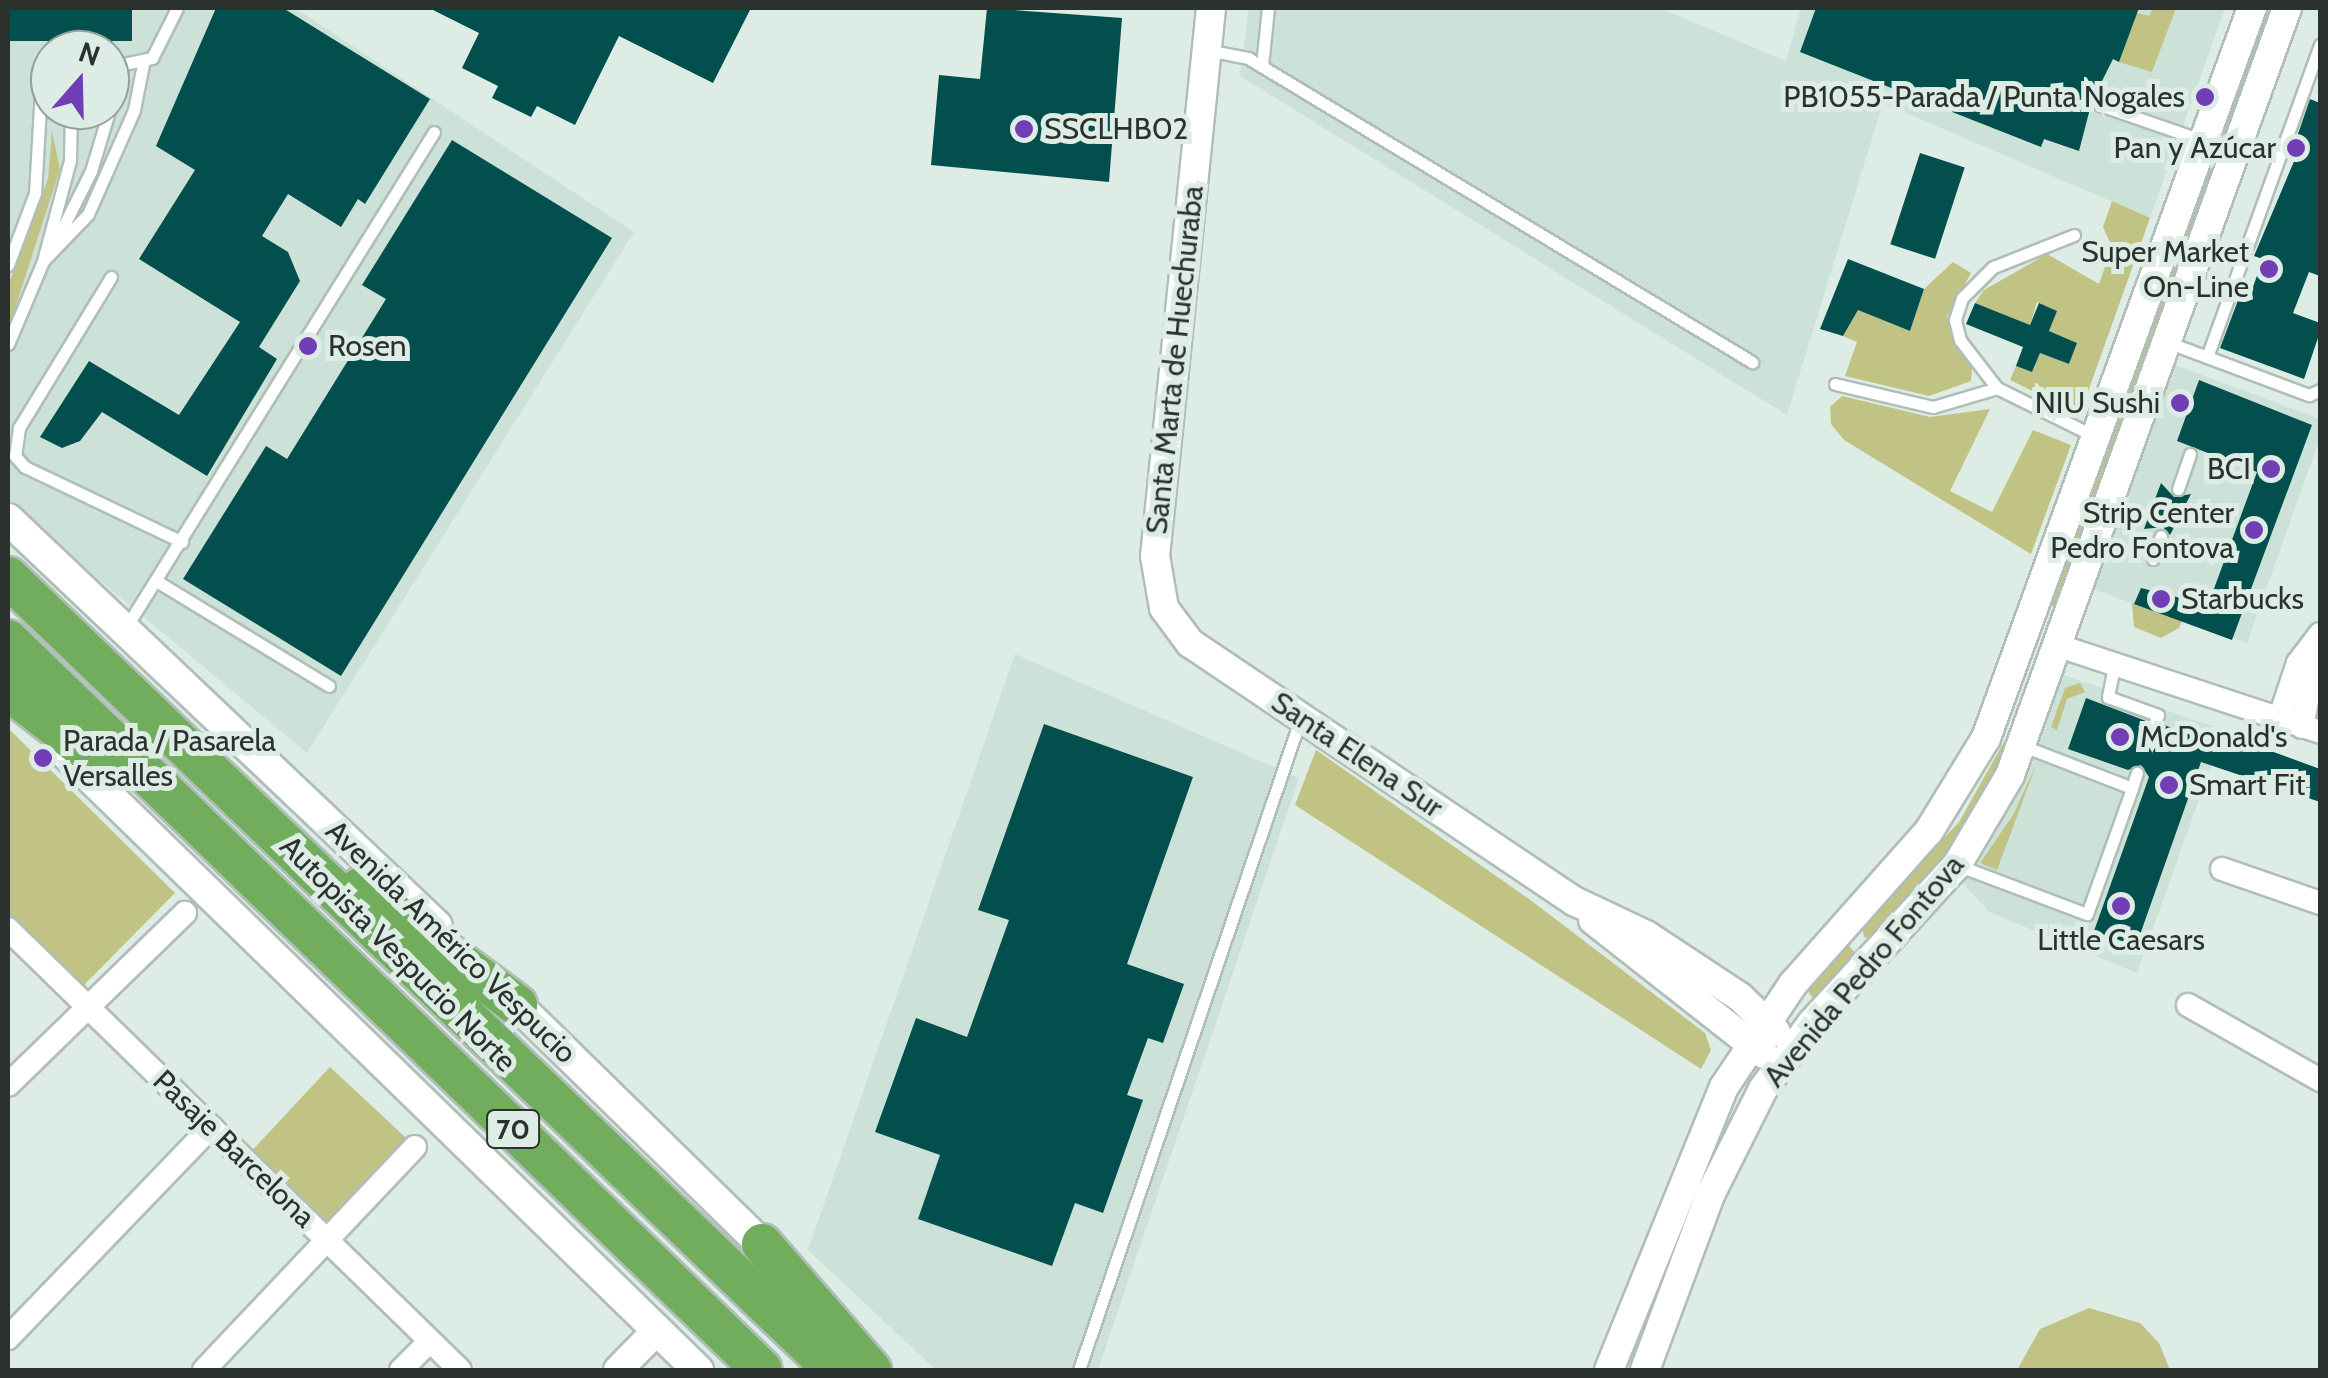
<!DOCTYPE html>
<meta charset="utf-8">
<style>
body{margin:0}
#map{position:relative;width:2328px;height:1378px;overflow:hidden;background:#ddece5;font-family:Cabin,sans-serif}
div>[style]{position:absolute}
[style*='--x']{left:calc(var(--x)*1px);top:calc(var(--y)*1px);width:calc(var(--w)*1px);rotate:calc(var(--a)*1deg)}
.built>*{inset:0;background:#cce2d8}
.green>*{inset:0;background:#c0c384;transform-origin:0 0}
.building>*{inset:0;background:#024f4d;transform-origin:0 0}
.roads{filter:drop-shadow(2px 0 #b0beb7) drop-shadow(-2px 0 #b0beb7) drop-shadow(0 2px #b0beb7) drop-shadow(0 -2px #b0beb7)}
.service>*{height:11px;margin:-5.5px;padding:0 5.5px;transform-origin:5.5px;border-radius:5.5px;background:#fff}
.minor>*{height:22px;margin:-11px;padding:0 11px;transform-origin:11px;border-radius:11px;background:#fff}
.tertiary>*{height:28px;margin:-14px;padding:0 14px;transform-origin:14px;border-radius:14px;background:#fff}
.secondary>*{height:30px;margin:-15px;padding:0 15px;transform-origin:15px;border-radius:15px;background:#fff}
.motorway>*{height:40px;margin:-20px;padding:0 20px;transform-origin:20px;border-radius:20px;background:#72ad5d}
.dots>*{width:28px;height:28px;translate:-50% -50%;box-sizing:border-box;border:5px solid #ddece5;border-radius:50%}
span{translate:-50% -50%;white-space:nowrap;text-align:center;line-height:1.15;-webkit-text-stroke:10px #ddece5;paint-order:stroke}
.shield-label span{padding:2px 8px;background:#ddece5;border:2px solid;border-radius:8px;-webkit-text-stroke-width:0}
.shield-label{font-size:28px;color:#2b312e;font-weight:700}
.poi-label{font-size:30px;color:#2b312e}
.right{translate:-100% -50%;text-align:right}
.left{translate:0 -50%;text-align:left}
.street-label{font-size:30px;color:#2b312e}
.frame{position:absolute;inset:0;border:10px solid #2b312e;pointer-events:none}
.north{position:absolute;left:30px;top:30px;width:100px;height:100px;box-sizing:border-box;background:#ddece5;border:2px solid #96a19c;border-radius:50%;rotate:20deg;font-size:28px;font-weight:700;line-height:40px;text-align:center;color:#2b312e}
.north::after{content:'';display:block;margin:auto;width:35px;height:45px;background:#723eb5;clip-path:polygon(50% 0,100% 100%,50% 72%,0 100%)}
</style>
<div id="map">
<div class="built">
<div style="clip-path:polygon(evenodd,8px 8px,295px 8px,634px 232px,307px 753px,8px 504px,8px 8px,50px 50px,110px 50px,110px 110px,50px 110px,50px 50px)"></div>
<div style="clip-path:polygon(1249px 8px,1659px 8px,1786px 61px,1801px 8px,2225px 8px,2150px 218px,1883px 103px,1787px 415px,1240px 76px)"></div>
<div style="clip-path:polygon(2175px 365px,2320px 419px,2320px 438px,2247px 643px,2092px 589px)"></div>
<div style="clip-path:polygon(1015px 654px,1299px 778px,1098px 1370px,936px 1370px,808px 1250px)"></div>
<div style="clip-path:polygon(2061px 674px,2224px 730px,2137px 973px,1989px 912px,1961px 881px,2033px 761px)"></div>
</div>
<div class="green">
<div style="clip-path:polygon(2153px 8px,2176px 8px,2152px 72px,2119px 62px,2137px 13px,2149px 16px)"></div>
<div style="clip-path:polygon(2262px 8px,2267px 8px,2255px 61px,2059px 608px,2043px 602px)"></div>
<div style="clip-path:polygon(52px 131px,60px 169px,8px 330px,8px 286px,48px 179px)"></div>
<div style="clip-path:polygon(2112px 201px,2150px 218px,2080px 414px,2010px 380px,2016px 366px,2032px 372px,2040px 353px,2069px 364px,2077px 343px,2049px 331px,2057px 311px,2037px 302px,2030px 325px,1975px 303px,1984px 290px,2047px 254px,2099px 284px,2112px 247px,2103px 227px)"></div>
<div style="clip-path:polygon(1953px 262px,1971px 273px,1947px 317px,1972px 369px,1971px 381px,1929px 396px,1845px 376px,1857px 342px,1843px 336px,1858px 310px,1910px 331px,1924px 289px)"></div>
<div style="clip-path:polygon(1842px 396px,1930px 417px,1990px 409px,1950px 491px,1992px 512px,2033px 430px,2071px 445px,2031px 554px,1844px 440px,1831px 424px,1830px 407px)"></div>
<div style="clip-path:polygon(2132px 603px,2182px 621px,2179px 628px,2161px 638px,2134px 627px)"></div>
<div style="clip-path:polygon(2080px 683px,2085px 692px,2067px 699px,2057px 730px,2051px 727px,2065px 688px)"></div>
<div style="clip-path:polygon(2013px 726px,1999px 767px,1930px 884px,1872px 939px,1864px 937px,1862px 925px,1959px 822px)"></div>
<div style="clip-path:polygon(8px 728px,175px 893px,77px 992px,8px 923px)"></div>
<div style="clip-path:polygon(1316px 750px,1533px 902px,1705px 1033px,1711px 1050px,1701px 1069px,1295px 805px)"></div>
<div style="clip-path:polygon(2036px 765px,1997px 870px,1980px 863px,2013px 815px)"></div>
<div style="clip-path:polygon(1848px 945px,1862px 960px,1809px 1016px,1804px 1010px,1814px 1000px,1807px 990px)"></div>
<div style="left:330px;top:1067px;width:110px;height:122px;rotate:43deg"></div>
<div style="clip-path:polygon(2089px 1308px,2140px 1323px,2159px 1343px,2170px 1370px,2017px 1370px,2040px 1329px)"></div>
</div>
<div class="building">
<div style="left:8px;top:8px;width:124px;height:33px"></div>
<div style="clip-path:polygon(216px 8px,283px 8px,430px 99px,365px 204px,358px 199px,341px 227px,288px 194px,262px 236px,288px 252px,300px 281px,259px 347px,277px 359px,207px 476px,102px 412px,80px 441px,62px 448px,40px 437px,89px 361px,179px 415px,240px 322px,139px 259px,195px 170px,156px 146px)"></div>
<div style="clip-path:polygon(429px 8px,751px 8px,713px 83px,619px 36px,575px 125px,537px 106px,531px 117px,492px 98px,498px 86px,462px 68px,479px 33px)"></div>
<div style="clip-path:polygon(987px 8px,1122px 18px,1109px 182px,931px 165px,939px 75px,980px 79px)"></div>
<div style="clip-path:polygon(1816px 8px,2139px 8px,2119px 62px,2113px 59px,2092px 101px,2079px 151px,2044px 139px,2041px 147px,1800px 52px)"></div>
<div style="clip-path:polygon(2310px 99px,2320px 103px,2320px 276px,2309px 272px,2293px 313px,2320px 323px,2320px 332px,2304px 379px,2220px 348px,2240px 295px,2249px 298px,2263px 259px,2254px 256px,2295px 159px,2290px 157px)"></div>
<div style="clip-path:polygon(452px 140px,612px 238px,341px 676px,183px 579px,266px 446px,287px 459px,386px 299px,362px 285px)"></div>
<div style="left:1920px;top:153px;width:47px;height:96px;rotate:18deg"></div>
<div style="clip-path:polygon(1848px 259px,1924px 289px,1910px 331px,1858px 310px,1843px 336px,1820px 329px)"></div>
<div style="clip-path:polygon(1975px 303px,2030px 325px,2039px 303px,2057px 311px,2049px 331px,2077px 343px,2069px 364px,2040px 353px,2032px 372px,2016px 366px,2023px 347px,1966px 324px)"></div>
<div style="clip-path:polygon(2199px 380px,2312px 425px,2232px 640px,2134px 604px,2141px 588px,2208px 605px,2257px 472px,2177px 441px)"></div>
<div style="clip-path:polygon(2161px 483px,2174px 497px,2191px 494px,2170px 535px,2163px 527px,2144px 529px)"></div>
<div style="clip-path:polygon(2086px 698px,2146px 721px,2152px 731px,2164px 725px,2230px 748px,2238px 739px,2320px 769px,2320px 802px,2201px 762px,2136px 946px,2094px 931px,2149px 777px,2141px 765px,2128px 770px,2068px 749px)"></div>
<div style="clip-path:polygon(1044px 724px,1193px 777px,1127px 964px,1184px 984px,1163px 1043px,1148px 1038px,1127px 1095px,1143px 1100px,1103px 1213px,1075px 1203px,1052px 1266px,918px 1219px,940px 1155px,875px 1132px,916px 1018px,967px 1037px,1009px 920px,978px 910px)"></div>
</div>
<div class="roads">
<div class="service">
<div style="--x:1207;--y:50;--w:42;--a:11"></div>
<div style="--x:1248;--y:58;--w:589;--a:31.1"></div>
<div style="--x:1262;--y:66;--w:58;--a:-84.1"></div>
<div style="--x:110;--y:67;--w:43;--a:-12.1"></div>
<div style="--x:152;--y:58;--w:56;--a:-63.4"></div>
<div style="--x:2100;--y:105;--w:110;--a:19.1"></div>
<div style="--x:2074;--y:235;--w:87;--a:158.4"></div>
<div style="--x:1993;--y:267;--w:44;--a:135"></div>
<div style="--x:1962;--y:298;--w:23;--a:108"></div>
<div style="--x:1955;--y:320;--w:21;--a:76"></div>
<div style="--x:1960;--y:340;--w:61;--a:52.4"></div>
<div style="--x:1997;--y:388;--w:110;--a:26.3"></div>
<div style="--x:54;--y:245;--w:83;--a:-63.4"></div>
<div style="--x:91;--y:171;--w:100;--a:-73.2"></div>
<div style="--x:43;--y:261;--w:65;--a:-46.2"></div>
<div style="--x:88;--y:214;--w:114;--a:-66.1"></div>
<div style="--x:134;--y:110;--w:47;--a:-78.9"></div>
<div style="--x:8;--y:265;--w:77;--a:-69.4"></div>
<div style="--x:35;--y:193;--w:123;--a:-86.7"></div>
<div style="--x:42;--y:70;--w:8;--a:0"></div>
<div style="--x:111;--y:277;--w:177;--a:121.4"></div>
<div style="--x:19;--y:428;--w:28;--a:98"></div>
<div style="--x:15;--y:456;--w:15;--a:48"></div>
<div style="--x:25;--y:467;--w:174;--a:25.5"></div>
<div style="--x:2167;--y:342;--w:152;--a:20.5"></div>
<div style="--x:2309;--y:395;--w:12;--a:-24"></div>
<div style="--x:8;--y:344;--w:90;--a:-67.1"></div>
<div style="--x:43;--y:261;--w:105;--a:-75"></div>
<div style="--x:70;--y:160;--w:50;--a:-88.9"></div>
<div style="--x:2207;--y:357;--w:332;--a:-70.1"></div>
<div style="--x:1835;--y:384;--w:101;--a:13.2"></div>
<div style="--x:1933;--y:407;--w:67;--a:-16.5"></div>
<div style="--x:2178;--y:489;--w:37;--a:-71"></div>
<div style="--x:2153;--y:559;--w:24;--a:-71"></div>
<div style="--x:158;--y:582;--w:200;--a:31.3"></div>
<div style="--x:125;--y:629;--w:585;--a:-58.13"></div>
<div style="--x:2114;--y:666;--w:32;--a:101"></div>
<div style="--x:2108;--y:697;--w:53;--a:19.8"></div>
<div style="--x:2158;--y:715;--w:8;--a:113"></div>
<div style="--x:2132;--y:788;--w:16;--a:-72"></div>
<div style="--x:1957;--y:865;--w:139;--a:20.7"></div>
<div style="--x:2087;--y:914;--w:134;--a:-70.3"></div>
<div style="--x:2132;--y:788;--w:117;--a:-158.9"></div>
<div style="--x:1079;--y:1370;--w:690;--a:-71.22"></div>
</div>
<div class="minor">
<div style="--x:2059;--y:646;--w:275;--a:18.2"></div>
<div style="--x:2279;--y:720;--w:60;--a:-71.6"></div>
<div style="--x:2298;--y:663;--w:36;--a:-53"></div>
<div style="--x:2302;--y:727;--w:92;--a:-79.3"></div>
<div style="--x:2222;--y:869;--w:104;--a:19.1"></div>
<div style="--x:8;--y:929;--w:631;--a:44.29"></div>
<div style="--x:2188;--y:1005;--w:152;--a:29.6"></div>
<div style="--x:8;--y:1085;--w:247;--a:-44.2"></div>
<div style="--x:8;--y:1338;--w:293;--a:-46.1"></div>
<div style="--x:204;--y:1370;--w:307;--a:-46.6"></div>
<div style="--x:401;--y:1370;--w:41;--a:-45"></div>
</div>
<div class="tertiary">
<div style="--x:1211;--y:8;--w:551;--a:95.83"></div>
<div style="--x:1155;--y:556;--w:53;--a:80.2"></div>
<div style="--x:1164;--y:608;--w:44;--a:53.4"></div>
<div style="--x:1190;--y:643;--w:463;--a:33.9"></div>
<div style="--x:1574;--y:901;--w:80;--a:25.3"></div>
<div style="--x:1646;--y:935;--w:113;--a:33.4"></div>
<div style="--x:1740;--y:997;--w:50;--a:44.2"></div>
<div style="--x:1593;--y:920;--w:217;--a:38.1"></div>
<div style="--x:618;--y:1370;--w:56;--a:-45.7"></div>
<div style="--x:1609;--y:1370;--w:305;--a:-67.9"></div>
<div style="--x:1724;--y:1087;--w:124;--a:-56.2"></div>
<div style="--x:1793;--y:984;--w:205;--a:-48.4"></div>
<div style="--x:1929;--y:831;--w:109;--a:-58.5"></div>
<div style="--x:1986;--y:738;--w:777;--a:-69.98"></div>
<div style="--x:1645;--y:1370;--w:189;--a:-69.6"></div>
<div style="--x:1711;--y:1193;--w:116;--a:-63.4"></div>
<div style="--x:1763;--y:1089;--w:82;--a:-53.4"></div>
<div style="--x:1812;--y:1023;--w:214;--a:-47.5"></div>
<div style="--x:1957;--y:865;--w:104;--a:-59.5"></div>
<div style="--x:2010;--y:775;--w:815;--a:-70.14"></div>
</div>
<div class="secondary">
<div style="--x:8;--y:519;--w:591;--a:43.49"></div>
<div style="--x:66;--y:754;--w:883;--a:44.27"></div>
<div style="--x:502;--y:990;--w:383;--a:44.4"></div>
</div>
<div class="motorway">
<div style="--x:8;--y:577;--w:1145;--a:43.83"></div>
<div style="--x:8;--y:640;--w:1049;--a:44.07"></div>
<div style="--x:8;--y:690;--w:123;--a:37.7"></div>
<div style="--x:360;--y:888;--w:196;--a:36.7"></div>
<div style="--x:762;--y:1244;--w:167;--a:49.1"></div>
</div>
</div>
<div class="dots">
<div style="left:2205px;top:97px;background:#723eb5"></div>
<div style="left:1024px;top:129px;background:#723eb5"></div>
<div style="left:2296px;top:148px;background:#723eb5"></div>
<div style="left:2269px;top:269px;background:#723eb5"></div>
<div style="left:308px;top:346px;background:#723eb5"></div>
<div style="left:2180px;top:403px;background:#723eb5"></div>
<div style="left:2271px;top:469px;background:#723eb5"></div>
<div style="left:2254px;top:530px;background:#723eb5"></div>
<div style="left:2161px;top:599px;background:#723eb5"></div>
<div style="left:2120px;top:737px;background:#723eb5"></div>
<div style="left:43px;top:758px;background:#723eb5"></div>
<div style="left:2169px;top:785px;background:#723eb5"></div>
<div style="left:2121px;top:906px;background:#723eb5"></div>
</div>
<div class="shield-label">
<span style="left:513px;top:1129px">70</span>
</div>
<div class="poi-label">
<span class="right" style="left:2185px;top:97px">PB1055-Parada / Punta Nogales</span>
<span class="left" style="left:1044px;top:129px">SSCLHB02</span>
<span class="right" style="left:2276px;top:148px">Pan y Azúcar</span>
<span class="right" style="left:2249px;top:269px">Super Market<br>On-Line</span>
<span class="left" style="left:328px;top:346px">Rosen</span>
<span class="right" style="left:2160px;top:403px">NIU Sushi</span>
<span class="right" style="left:2251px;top:469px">BCI</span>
<span class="right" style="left:2234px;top:530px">Strip Center<br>Pedro Fontova</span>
<span class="left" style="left:2181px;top:599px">Starbucks</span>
<span class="left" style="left:2140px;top:737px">McDonald's</span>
<span class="left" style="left:63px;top:758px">Parada / Pasarela<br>Versalles</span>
<span class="left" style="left:2189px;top:785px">Smart Fit</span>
<span style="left:2121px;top:940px">Little Caesars</span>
</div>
<div class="street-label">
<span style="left:1175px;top:360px;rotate:-84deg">Santa Marta de Huechuraba</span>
<span style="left:1357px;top:755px;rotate:34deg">Santa Elena Sur</span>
<span style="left:451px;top:942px;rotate:44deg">Avenida Américo Vespucio</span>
<span style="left:398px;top:954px;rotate:45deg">Autopista Vespucio Norte</span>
<span style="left:1864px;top:971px;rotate:-50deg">Avenida Pedro Fontova</span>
<span style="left:234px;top:1149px;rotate:44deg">Pasaje Barcelona</span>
</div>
<div class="frame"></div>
<div class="north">N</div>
</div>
